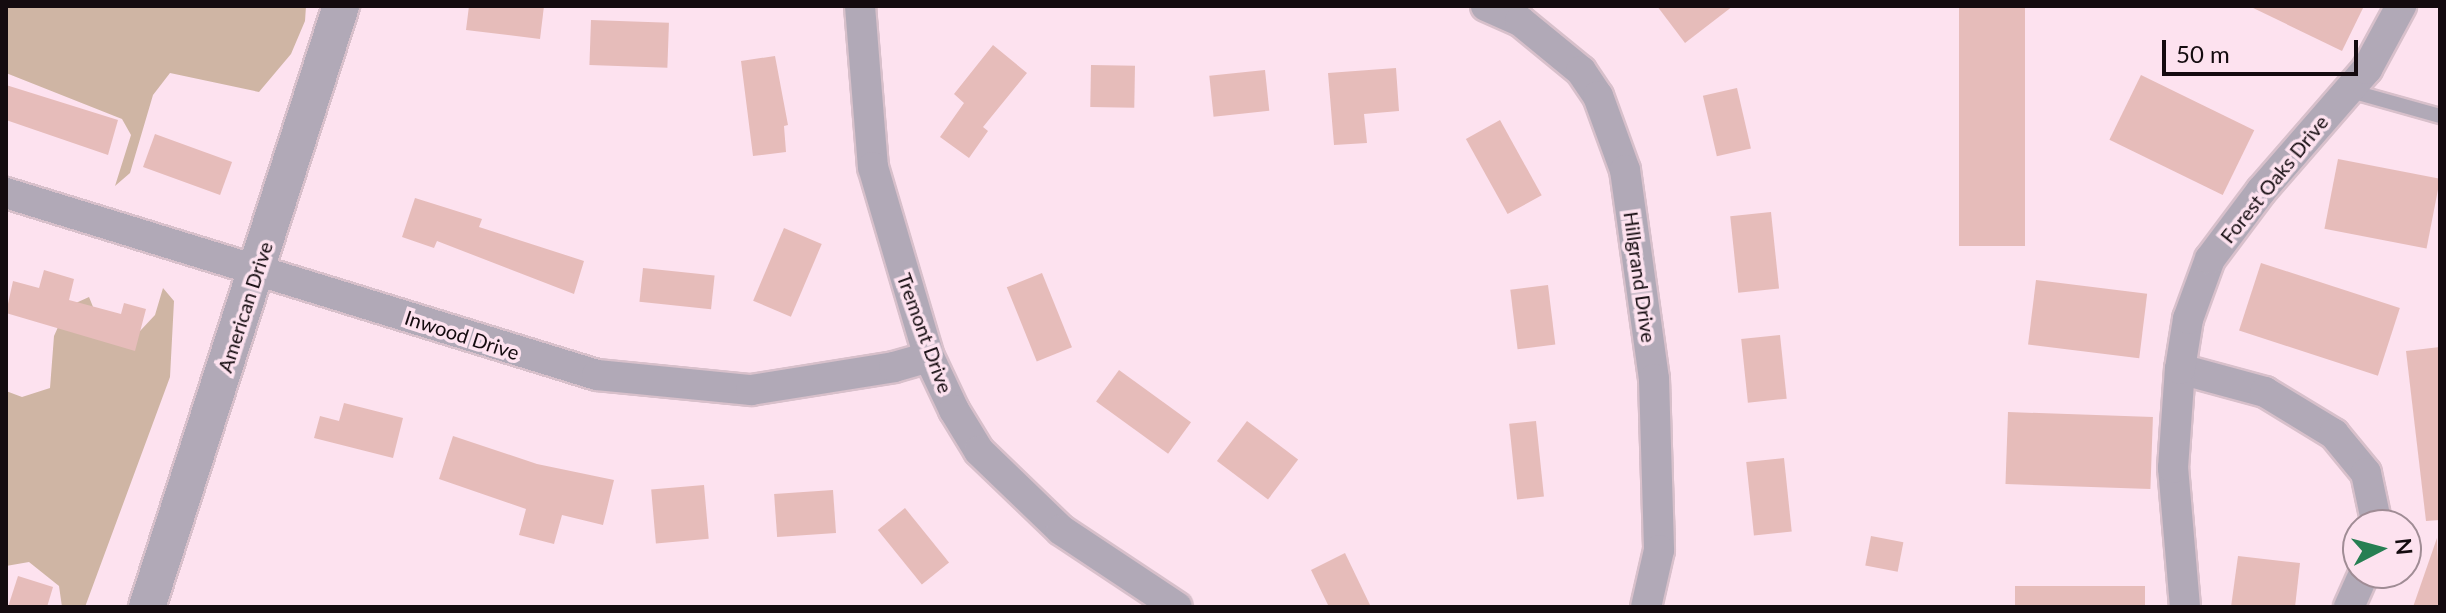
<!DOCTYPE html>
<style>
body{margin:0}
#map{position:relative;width:2446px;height:613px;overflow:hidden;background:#fde2ef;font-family:Lato,sans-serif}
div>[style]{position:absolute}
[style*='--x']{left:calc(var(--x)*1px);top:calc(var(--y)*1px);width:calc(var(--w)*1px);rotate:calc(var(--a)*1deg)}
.green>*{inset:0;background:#cfb5a4}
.building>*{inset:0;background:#e6bcba;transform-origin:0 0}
.roads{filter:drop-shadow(2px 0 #d8c0cb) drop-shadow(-2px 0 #d8c0cb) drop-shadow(0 2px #d8c0cb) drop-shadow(0 -2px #d8c0cb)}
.service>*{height:14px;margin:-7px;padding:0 7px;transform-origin:7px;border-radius:7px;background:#b1a9b7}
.minor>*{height:30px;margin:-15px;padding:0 15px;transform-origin:15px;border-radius:15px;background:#b1a9b7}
.tertiary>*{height:36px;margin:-18px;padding:0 18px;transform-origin:18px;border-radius:18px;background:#b1a9b7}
span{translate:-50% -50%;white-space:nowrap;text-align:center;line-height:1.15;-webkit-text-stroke:7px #fde2ef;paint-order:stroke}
.street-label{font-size:20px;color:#140b0f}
.frame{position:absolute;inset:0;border:8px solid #140b0f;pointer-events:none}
.north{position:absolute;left:2342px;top:509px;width:80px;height:80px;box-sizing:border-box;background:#fde2ef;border:2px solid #a08c95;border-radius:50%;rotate:84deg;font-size:22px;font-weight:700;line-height:32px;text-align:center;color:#140b0f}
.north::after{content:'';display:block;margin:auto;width:28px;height:36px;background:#277f53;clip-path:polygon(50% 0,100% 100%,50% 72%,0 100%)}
.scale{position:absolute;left:2162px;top:40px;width:196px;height:36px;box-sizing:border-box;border:4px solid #140b0f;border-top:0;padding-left:10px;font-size:24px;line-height:28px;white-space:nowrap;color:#140b0f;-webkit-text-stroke:6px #fde2ef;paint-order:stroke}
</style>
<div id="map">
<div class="green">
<div style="clip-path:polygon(6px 6px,306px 6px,305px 21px,291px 54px,259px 92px,170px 73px,153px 95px,130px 173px,115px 186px,131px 135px,122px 119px,6px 73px)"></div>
<div style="clip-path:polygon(163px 288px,174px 301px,170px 377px,85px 607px,62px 607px,59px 586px,29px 562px,6px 566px,6px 391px,22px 397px,50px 388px,54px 336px,67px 307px,89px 297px,98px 319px,140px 331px,155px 315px)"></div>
</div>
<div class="building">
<div style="clip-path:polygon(469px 6px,544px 6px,540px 39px,466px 30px)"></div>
<div style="clip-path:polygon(1657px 6px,1733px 6px,1685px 43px)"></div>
<div style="left:1959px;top:6px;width:66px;height:240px"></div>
<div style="clip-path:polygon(2249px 6px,2364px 6px,2342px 51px)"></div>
<div style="left:591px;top:20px;width:78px;height:45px;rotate:2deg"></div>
<div style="clip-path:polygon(993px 45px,1027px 73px,983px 127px,988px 131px,969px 158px,940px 137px,964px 103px,954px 94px)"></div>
<div style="clip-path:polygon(775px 56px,788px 125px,784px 126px,786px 152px,753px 156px,741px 61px)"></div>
<div style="left:1091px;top:65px;width:44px;height:42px;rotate:1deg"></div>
<div style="clip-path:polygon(1396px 68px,1399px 111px,1364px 114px,1367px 143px,1334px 145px,1328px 73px)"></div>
<div style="left:1265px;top:70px;width:41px;height:56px;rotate:84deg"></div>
<div style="left:2141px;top:75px;width:126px;height:72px;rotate:26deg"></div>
<div style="clip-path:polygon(6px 85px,118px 120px,108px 155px,6px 120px)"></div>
<div style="left:1737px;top:88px;width:62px;height:35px;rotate:77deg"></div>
<div style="left:1500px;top:120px;width:86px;height:39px;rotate:61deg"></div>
<div style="left:155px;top:134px;width:82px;height:35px;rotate:20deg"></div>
<div style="left:2338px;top:159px;width:104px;height:71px;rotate:11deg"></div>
<div style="clip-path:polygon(415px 198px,482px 219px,479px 227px,584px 261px,574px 294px,437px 241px,434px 248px,402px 237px)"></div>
<div style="left:1771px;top:212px;width:77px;height:41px;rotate:84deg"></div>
<div style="left:784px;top:228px;width:41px;height:79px;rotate:23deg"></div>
<div style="left:2261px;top:263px;width:146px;height:71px;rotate:18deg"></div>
<div style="left:643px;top:268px;width:72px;height:34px;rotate:6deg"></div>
<div style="clip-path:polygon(44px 270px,74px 279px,69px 300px,121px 314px,124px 303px,146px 309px,135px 351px,6px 313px,13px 281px,39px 288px)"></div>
<div style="left:1042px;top:273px;width:80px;height:38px;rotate:68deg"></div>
<div style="left:2036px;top:280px;width:112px;height:65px;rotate:7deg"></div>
<div style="left:1548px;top:285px;width:60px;height:38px;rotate:83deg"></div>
<div style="left:1780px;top:335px;width:64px;height:39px;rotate:84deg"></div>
<div style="clip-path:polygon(2440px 347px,2440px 520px,2426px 521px,2406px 351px)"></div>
<div style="left:1119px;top:370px;width:89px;height:39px;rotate:36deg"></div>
<div style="clip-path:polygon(344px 403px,403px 418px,393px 458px,314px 438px,320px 416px,339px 421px)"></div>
<div style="left:2008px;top:412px;width:145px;height:72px;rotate:2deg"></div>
<div style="left:1247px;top:421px;width:64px;height:50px;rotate:37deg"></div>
<div style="left:1536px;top:421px;width:76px;height:27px;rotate:84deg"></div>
<div style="clip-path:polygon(453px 436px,537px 464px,614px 480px,603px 525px,562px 515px,554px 544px,519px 535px,526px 509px,439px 479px)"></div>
<div style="left:1784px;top:458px;width:74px;height:38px;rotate:84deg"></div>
<div style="left:704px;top:485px;width:54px;height:53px;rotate:85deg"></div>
<div style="left:833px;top:490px;width:43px;height:59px;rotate:86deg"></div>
<div style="left:905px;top:508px;width:70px;height:35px;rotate:51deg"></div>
<div style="left:1871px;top:536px;width:33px;height:30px;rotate:11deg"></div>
<div style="clip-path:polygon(2437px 538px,2440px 607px,2413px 607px)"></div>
<div style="clip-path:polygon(1345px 553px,1371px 607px,1329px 607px,1311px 570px)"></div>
<div style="clip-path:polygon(2238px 556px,2300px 563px,2295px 607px,2231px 607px)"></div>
<div style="clip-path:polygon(18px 576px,53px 587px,47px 607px,8px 607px)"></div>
<div style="left:2145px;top:586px;width:21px;height:130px;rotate:90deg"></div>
</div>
<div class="roads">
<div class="service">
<div style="--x:2347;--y:90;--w:97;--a:15.6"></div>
</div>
<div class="minor">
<div style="--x:860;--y:6;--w:162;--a:85.4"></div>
<div style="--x:873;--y:167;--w:198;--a:73.6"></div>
<div style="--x:929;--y:357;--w:59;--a:64.7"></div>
<div style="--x:954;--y:410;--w:48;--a:58.6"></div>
<div style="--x:979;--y:451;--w:114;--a:43.9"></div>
<div style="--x:1061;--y:530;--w:139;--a:33.6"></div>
<div style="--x:1486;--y:6;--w:37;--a:24"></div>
<div style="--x:1520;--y:21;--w:79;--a:39.3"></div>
<div style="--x:1581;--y:71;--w:30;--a:56"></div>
<div style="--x:1598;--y:96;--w:79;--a:70"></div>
<div style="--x:1625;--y:170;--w:211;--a:82.1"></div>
<div style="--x:1654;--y:379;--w:171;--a:88.3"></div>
<div style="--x:1659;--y:550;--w:58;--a:102.8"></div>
<div style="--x:6;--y:193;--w:618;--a:17.12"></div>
<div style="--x:597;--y:375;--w:155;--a:5.6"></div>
<div style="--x:751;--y:390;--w:145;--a:-9.1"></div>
<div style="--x:894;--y:367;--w:36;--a:-16"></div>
<div style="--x:2180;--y:369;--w:88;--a:15.1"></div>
<div style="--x:2265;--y:392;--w:81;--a:31.3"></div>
<div style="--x:2334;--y:434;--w:50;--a:50.6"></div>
<div style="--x:2366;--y:473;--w:53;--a:78.1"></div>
<div style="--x:2185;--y:607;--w:140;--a:-94.9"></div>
<div style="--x:2173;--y:468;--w:99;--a:-86"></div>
<div style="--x:2180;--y:369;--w:51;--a:-80.9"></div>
<div style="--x:2188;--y:319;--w:64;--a:-69.9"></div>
<div style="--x:2210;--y:259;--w:85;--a:-53.1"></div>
<div style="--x:2261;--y:191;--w:162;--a:-49"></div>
<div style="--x:2367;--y:69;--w:72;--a:-61.6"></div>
<div style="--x:2349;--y:607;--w:37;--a:-66"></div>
</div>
<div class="tertiary">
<div style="--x:147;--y:607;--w:632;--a:-72.11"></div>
</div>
</div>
<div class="street-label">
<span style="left:2274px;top:179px;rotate:-51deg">Forest Oaks Drive</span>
<span style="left:1640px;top:277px;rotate:82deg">Hillgrand Drive</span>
<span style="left:245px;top:307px;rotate:-72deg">American Drive</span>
<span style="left:925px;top:333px;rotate:70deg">Tremont Drive</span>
<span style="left:462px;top:335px;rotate:18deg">Inwood Drive</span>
</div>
<div class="frame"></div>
<div class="north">N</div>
<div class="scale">50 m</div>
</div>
